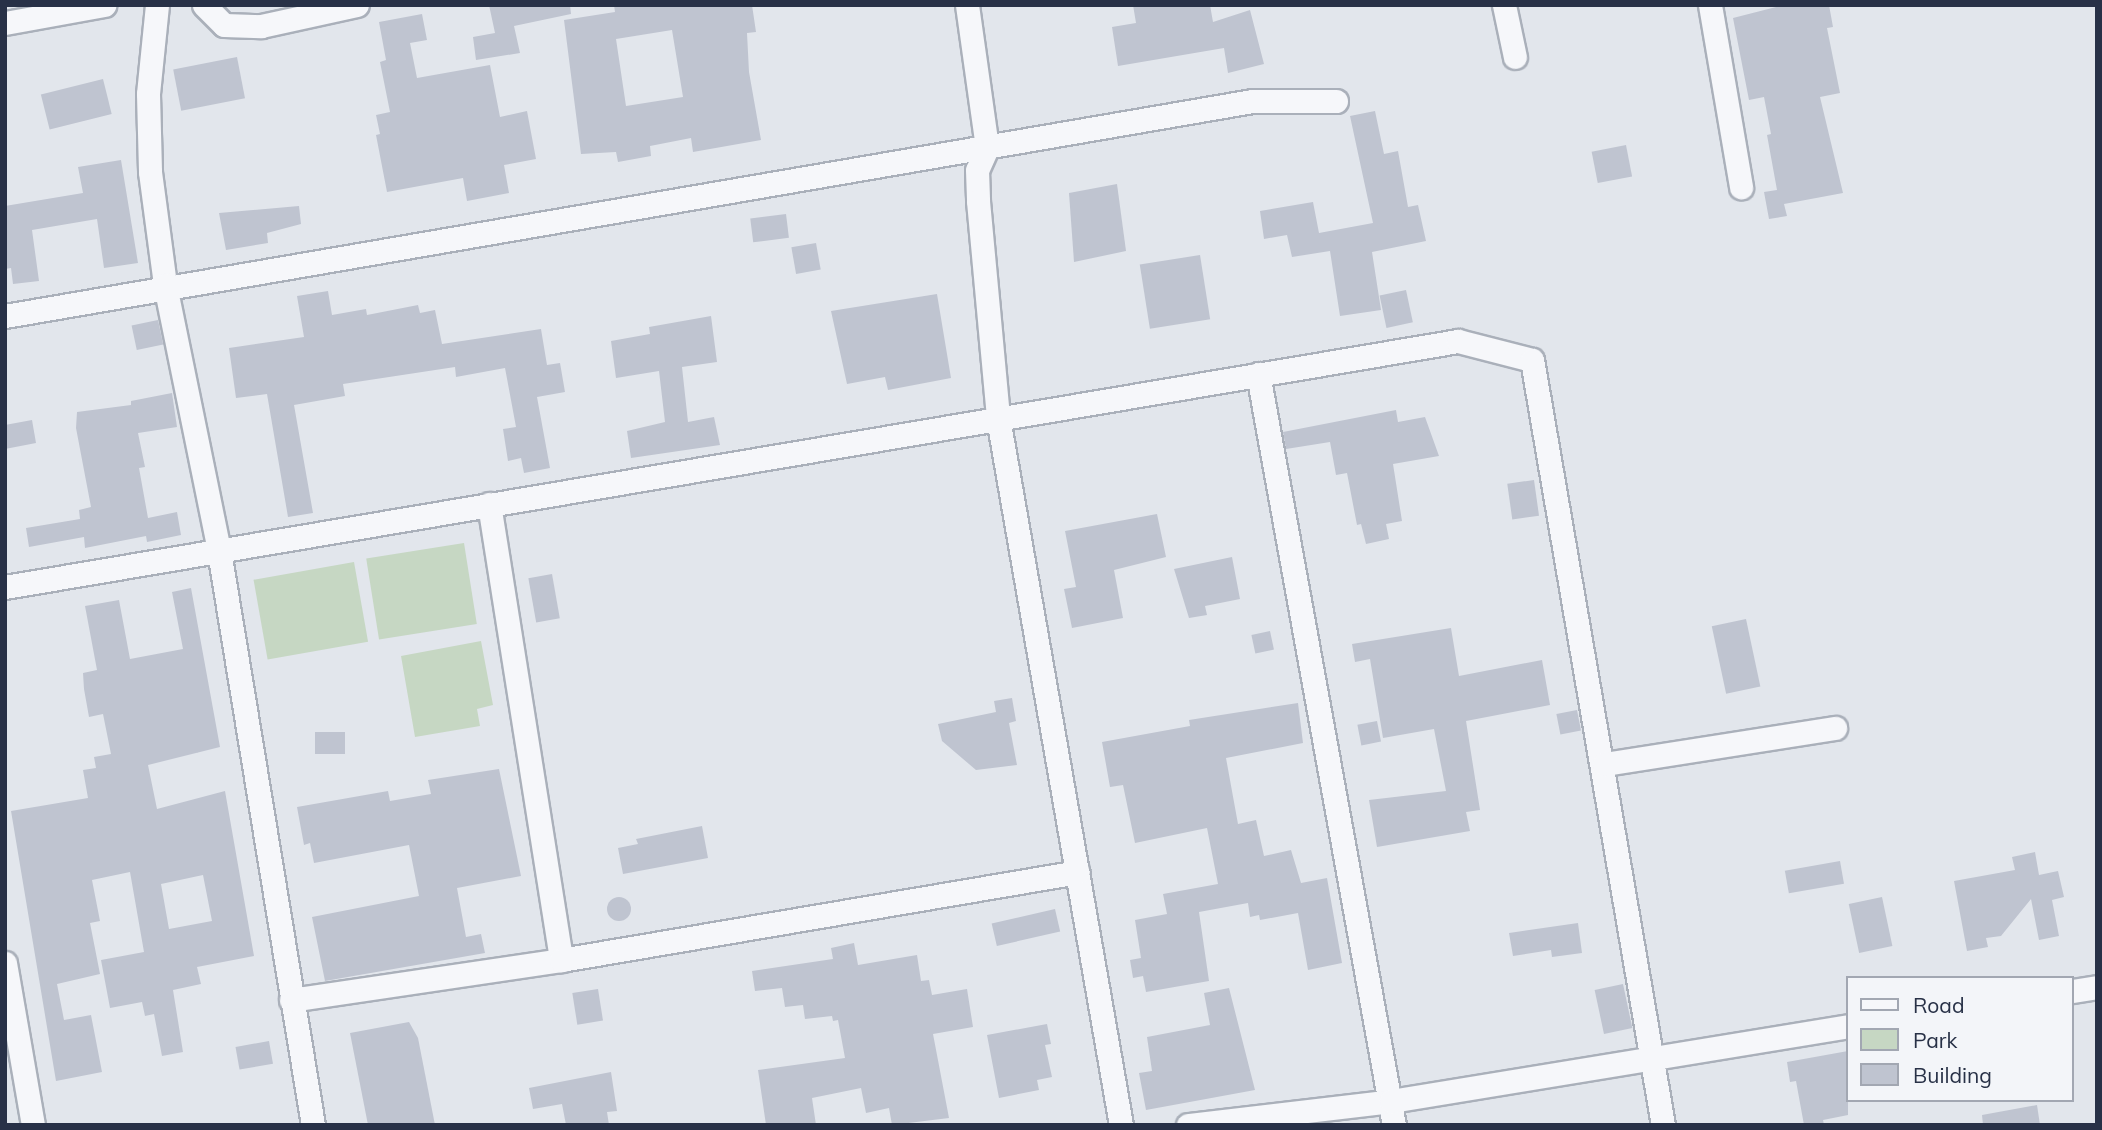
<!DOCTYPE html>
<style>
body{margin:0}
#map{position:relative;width:2102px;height:1130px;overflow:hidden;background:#e2e6ec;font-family:Mulish,sans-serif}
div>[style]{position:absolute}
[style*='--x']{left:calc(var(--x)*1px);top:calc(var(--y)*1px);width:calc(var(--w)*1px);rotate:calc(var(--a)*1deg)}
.green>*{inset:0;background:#c6d7c3;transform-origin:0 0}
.building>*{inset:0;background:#bfc4d0;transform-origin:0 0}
.round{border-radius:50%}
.roads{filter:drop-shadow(2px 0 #aab0ba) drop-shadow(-2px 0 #aab0ba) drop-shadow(0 2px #aab0ba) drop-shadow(0 -2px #aab0ba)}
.street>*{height:23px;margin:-11.5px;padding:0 11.5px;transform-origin:11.5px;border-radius:11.5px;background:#f6f7fa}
span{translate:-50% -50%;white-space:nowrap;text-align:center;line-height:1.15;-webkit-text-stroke:6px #f3f5f9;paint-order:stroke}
.frame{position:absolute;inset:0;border:7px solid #283147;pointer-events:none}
.legend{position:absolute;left:1846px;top:976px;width:228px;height:126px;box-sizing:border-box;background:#f3f5f9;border:2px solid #a2a7b2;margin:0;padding:9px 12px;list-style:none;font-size:21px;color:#283147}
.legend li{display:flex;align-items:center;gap:14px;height:35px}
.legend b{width:35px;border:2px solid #a2a7b2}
</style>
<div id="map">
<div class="green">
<div style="left:464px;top:543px;width:82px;height:99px;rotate:81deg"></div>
<div style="left:354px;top:562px;width:81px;height:102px;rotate:80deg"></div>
<div style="clip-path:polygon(481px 641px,493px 705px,477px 709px,480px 726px,415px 737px,401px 656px)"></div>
</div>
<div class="building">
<div style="clip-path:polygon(489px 5px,570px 5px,571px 14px,514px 26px,520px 53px,476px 60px,473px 37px,495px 33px)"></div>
<div style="clip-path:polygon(evenodd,614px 5px,752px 5px,756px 32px,747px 33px,749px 72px,761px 140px,693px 152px,691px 138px,650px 146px,651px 156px,618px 162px,616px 152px,581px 154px,564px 20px,615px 12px,614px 5px,672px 30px,683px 97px,626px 106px,616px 39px,672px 30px)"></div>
<div style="clip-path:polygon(1133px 5px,1210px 5px,1213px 22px,1250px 10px,1264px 64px,1228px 73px,1224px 48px,1118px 66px,1112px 27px,1136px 23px)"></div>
<div style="clip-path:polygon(1784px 5px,1829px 5px,1833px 27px,1827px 28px,1840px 93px,1820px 97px,1843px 193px,1784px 204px,1787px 216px,1769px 219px,1764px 192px,1777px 190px,1767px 135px,1771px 134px,1764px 97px,1749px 100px,1733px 18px)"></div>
<div style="clip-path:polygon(422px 14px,427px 40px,410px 43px,417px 78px,490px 65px,500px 117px,527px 111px,536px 159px,504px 165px,509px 193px,467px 201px,463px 178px,387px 192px,376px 135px,380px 134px,376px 115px,390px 112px,380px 62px,386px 60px,379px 22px)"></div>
<div style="left:237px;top:57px;width:42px;height:65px;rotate:79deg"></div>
<div style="left:103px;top:79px;width:36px;height:64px;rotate:76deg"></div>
<div style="clip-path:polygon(1375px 111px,1384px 154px,1398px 151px,1408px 207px,1418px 205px,1426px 241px,1372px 252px,1381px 310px,1340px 316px,1330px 251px,1292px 257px,1287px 235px,1264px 239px,1260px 211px,1313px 202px,1319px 233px,1373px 223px,1350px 116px)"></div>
<div style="left:1626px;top:145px;width:32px;height:35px;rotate:79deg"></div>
<div style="clip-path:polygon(121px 160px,138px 263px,104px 268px,97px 219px,32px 230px,39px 281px,13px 284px,11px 268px,5px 269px,5px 206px,83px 193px,78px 167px)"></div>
<div style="clip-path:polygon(1117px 184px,1126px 251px,1074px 262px,1069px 193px)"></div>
<div style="clip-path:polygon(299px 206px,301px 224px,267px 233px,268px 243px,226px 250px,219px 213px)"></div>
<div style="left:786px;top:214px;width:24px;height:36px;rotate:83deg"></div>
<div style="left:816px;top:243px;width:27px;height:25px;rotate:80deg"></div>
<div style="left:1200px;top:255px;width:65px;height:61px;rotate:81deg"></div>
<div style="left:1406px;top:290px;width:33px;height:27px;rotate:78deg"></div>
<div style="clip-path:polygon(328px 291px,332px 315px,366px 309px,367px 315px,418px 305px,420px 313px,435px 310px,442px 344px,541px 329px,547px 365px,560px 363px,565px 392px,537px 397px,550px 468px,524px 473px,521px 458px,508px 461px,503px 429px,516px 427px,505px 368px,456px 377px,455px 367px,343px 384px,345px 396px,294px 405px,313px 513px,288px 517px,267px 394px,236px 398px,229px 348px,304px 337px,297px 296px)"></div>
<div style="clip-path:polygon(937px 294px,951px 378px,888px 390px,885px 377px,847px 384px,831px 311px)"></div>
<div style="clip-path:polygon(711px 316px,717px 362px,682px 367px,688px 422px,714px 417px,720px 445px,631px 458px,627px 431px,665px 422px,659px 371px,616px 378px,611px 341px,650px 334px,649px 327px)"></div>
<div style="left:158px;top:320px;width:25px;height:27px;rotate:78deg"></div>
<div style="clip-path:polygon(172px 393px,177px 427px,138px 433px,145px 467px,139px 468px,148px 518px,177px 512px,181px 535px,147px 542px,146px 536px,85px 548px,84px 537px,29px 547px,26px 528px,80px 519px,79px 510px,91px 507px,76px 428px,77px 412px,131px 405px,131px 401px)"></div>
<div style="clip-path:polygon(1396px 410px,1398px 422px,1425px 417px,1439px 456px,1393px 464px,1402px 521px,1386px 524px,1389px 539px,1366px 544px,1361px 524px,1357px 525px,1347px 473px,1336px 475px,1330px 442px,1286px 449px,1283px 432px)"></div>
<div style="clip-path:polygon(32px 420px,36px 443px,5px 449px,5px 425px)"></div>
<div style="left:1534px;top:480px;width:36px;height:27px;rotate:82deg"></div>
<div style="clip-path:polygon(1157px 514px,1166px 557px,1114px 570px,1123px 618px,1072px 628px,1064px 589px,1076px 587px,1065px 531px)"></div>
<div style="clip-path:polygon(1232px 557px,1240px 599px,1205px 606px,1207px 615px,1189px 618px,1174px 569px)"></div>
<div style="left:552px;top:574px;width:45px;height:24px;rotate:80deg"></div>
<div style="clip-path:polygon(evenodd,191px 588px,220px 747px,148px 765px,157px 809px,225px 791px,254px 956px,197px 967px,201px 984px,173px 990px,183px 1052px,162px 1056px,154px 1014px,145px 1016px,142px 1002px,110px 1008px,101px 960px,144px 952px,130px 872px,92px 880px,100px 921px,90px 923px,100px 974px,57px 984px,64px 1020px,91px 1015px,102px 1072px,56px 1081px,11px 811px,88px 798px,83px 770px,96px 768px,94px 757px,111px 754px,103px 714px,89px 717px,84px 689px,83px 673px,97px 670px,85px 606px,119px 600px,130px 659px,183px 649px,172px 592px,191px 588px,203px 875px,212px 921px,169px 929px,161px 884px,203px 875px)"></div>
<div style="left:1746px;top:619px;width:69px;height:35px;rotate:78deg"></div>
<div style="clip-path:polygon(1451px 628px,1459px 676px,1542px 660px,1550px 705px,1466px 721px,1480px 810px,1466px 812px,1470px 831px,1377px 847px,1369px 800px,1446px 791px,1434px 729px,1383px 738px,1370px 659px,1355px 662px,1352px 644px)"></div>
<div style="left:1270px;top:631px;width:19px;height:19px;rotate:78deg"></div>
<div style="clip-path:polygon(1012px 698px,1016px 721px,1009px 723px,1017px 765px,976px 770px,942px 741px,938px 724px,996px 712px,994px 701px)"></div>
<div style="clip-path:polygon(1298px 703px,1303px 743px,1226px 758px,1238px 824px,1256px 820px,1264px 856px,1291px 850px,1301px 883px,1327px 878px,1342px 963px,1308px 970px,1298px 913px,1260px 920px,1259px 915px,1250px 917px,1248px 903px,1199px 912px,1209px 981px,1146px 992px,1143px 976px,1133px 978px,1130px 960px,1141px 958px,1135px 920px,1167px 914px,1163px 894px,1218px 884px,1207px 828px,1135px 843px,1123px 785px,1110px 787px,1102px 742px,1190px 726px,1189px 720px)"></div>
<div style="left:1577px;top:710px;width:21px;height:21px;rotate:79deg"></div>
<div style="left:1377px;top:721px;width:21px;height:20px;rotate:79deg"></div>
<div style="left:315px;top:732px;width:30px;height:22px"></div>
<div style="clip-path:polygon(499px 769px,521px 876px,457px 888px,466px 937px,481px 934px,485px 953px,325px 981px,312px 917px,419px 896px,409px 845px,314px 863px,310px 843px,304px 845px,297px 807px,388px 791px,390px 801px,431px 794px,428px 780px)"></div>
<div style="clip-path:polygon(702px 826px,708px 858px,623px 874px,618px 848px,638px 844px,636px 839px)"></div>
<div style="clip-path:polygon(2035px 852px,2039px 875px,2058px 871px,2064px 897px,2052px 900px,2059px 936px,2039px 940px,2031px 899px,2001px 936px,1986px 938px,1988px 947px,1967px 951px,1954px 881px,2015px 870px,2012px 857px)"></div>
<div style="left:1840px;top:861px;width:23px;height:56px;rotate:80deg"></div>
<div class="round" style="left:607px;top:897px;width:24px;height:24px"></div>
<div style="left:1882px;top:897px;width:50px;height:34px;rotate:78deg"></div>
<div style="left:1055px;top:909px;width:23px;height:65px;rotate:77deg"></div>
<div style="clip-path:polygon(1578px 923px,1582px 953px,1552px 957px,1551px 950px,1513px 956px,1509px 933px)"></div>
<div style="clip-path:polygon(854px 943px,858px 965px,917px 955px,921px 981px,929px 980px,932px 995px,967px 989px,973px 1027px,933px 1034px,949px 1118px,892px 1125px,889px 1108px,866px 1113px,861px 1088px,812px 1098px,816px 1125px,766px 1125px,758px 1070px,845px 1058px,838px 1020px,833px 1021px,832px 1016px,805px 1019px,803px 1005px,785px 1007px,782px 988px,755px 991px,752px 971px,833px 959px,831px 948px)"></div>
<div style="left:1623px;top:984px;width:45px;height:29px;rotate:78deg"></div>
<div style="clip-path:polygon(1229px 988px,1255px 1090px,1146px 1110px,1139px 1073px,1152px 1071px,1147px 1037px,1210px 1025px,1204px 993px)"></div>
<div style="left:598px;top:989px;width:32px;height:26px;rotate:81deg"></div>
<div style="clip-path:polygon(409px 1022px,418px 1038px,435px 1125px,368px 1125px,350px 1033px)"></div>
<div style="clip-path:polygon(1047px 1024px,1051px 1044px,1045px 1045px,1052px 1077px,1037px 1080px,1039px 1090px,999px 1098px,987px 1035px)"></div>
<div style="left:269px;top:1041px;width:23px;height:34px;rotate:80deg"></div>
<div style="clip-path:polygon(1848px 1051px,1848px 1115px,1823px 1120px,1824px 1125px,1804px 1125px,1796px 1081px,1790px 1082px,1787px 1062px)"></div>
<div style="clip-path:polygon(611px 1072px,617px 1111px,607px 1112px,609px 1125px,566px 1125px,562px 1104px,533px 1109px,529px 1088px)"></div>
<div style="clip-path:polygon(2037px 1105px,2040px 1125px,1983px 1125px,1982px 1115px)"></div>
</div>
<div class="roads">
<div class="street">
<div style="--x:157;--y:5;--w:89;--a:95.8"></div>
<div style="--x:148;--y:94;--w:78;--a:88.5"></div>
<div style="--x:150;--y:172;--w:114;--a:82.4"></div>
<div style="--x:165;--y:285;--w:271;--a:78.5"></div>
<div style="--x:219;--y:551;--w:582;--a:80.7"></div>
<div style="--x:204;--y:5;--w:28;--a:45"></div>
<div style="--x:224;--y:25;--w:37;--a:2"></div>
<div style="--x:261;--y:26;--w:98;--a:-12.3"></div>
<div style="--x:967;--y:5;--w:144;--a:82"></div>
<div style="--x:987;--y:148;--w:24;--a:114"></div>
<div style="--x:977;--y:170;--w:31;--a:88"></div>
<div style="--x:978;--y:201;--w:218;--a:84.7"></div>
<div style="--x:998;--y:418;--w:718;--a:80.13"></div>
<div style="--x:1504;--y:5;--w:53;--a:78.1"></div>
<div style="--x:1710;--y:5;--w:185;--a:80.3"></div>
<div style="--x:5;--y:23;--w:101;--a:-10.3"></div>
<div style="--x:5;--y:316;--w:1265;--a:-9.78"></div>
<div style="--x:1252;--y:101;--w:84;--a:0"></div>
<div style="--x:1258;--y:374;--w:763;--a:79.74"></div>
<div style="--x:489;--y:504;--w:462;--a:81"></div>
<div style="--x:5;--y:587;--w:1474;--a:-9.61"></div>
<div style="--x:1458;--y:341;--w:76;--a:14.4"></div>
<div style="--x:1532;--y:360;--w:776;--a:80.28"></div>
<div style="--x:1604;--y:764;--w:234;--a:-8.9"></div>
<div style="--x:5;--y:963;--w:164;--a:80.2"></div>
<div style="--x:2072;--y:991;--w:25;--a:-9"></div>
<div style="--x:291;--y:1000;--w:273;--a:-8.4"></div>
<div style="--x:561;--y:960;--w:524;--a:-9.66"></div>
<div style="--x:1188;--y:1125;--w:204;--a:-6.7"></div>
<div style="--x:1391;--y:1101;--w:463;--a:-9.3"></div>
</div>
</div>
<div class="frame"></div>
<ul class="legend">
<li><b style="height:9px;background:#f6f7fa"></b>Road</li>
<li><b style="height:19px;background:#c6d7c3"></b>Park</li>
<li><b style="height:19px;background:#bfc4d0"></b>Building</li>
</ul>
</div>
